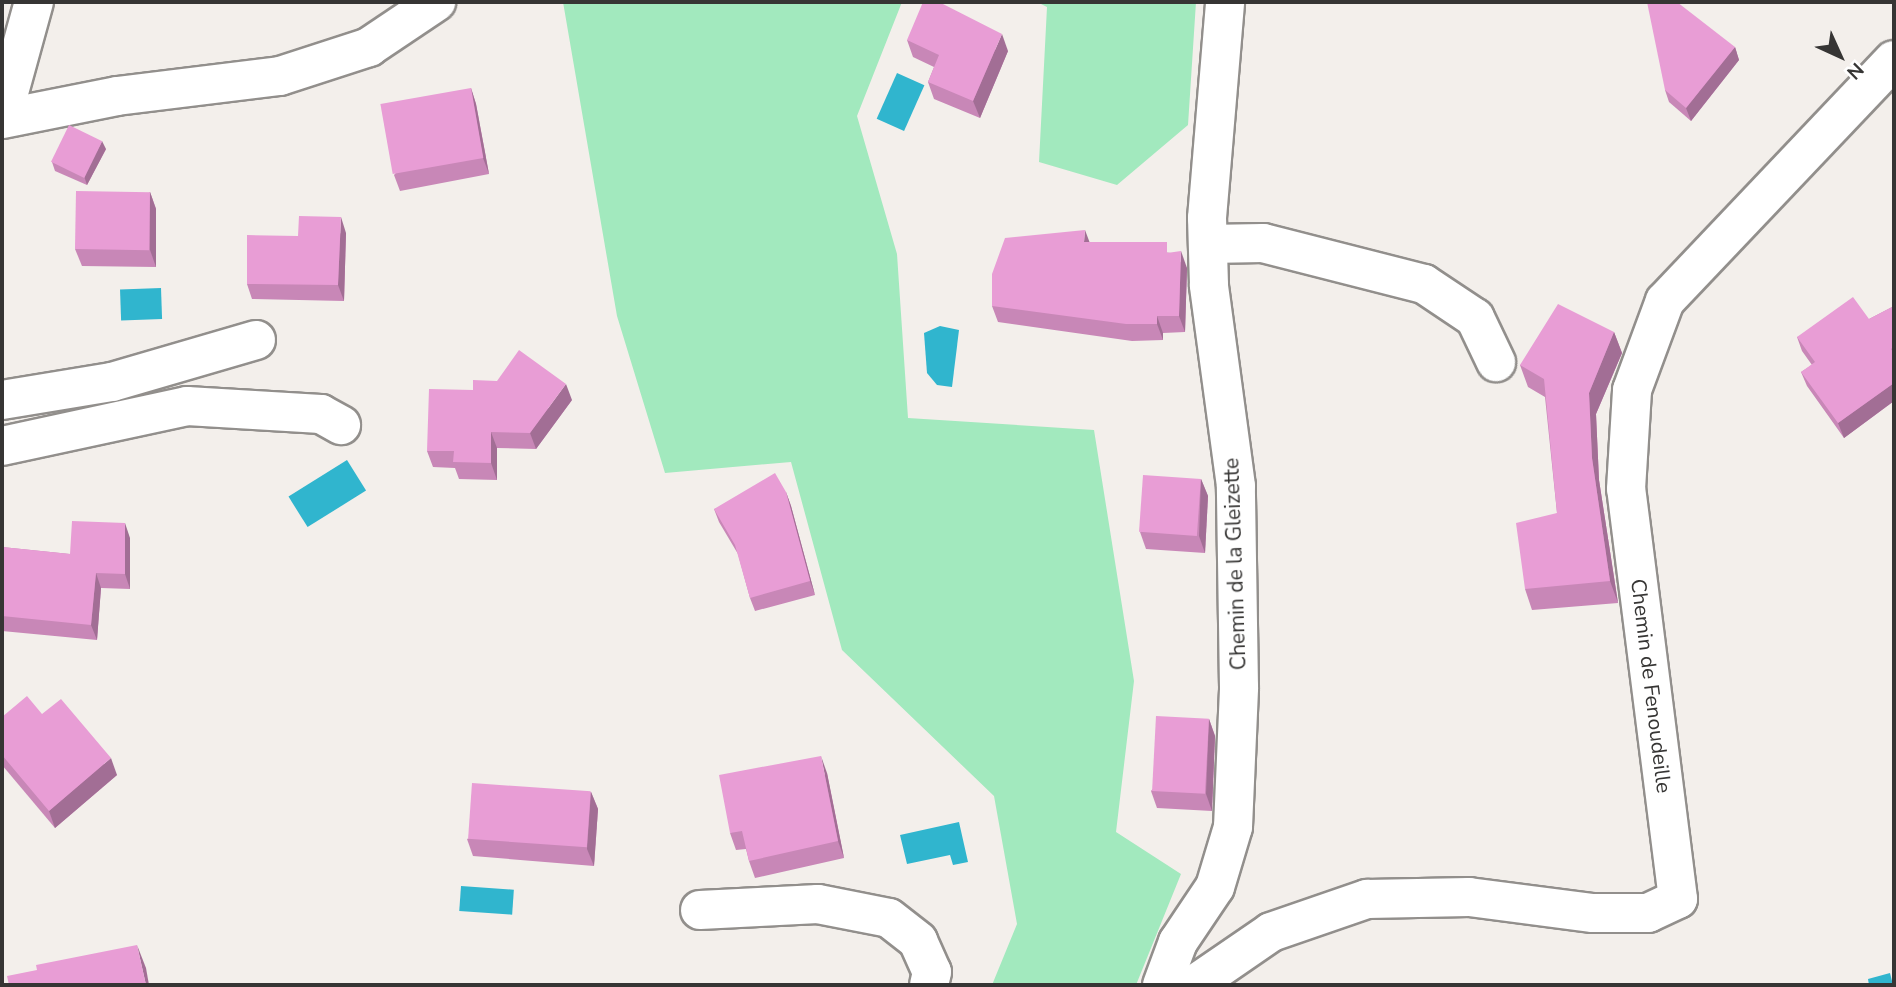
<!DOCTYPE html>
<style>
body{margin:0}
#map{position:relative;width:1896px;height:987px;overflow:hidden;background:#f3efeb;font-family:"Nunito Sans",sans-serif}
div>[style]{position:absolute}
[style*='--x']{left:calc(var(--x)*1px);top:calc(var(--y)*1px);width:calc(var(--w)*1px);rotate:calc(var(--a)*1deg)}
.green>*{inset:0;background:#a2e9be}
.water>*{inset:0;background:#30b5ce;transform-origin:0 0}
.roads{filter:drop-shadow(2px 0 #928f8c) drop-shadow(-2px 0 #928f8c) drop-shadow(0 2px #928f8c) drop-shadow(0 -2px #928f8c)}
.minor>*{height:38px;margin:-19px;padding:0 19px;transform-origin:19px;border-radius:19px;background:#fff}
.wall>*{inset:0;background:#c887b7}
.shaded-wall>*{inset:0;background:#a26e95}
.building>*{inset:0;background:#e89dd5;transform-origin:0 0}
span{translate:-50% -50%;white-space:nowrap;text-align:center;line-height:1.15;-webkit-text-stroke:5px #fff;paint-order:stroke}
.street-label{font-size:21px;color:#363534}
.frame{position:absolute;inset:0;border:4px solid #363534;pointer-events:none}
.north{position:absolute;left:1805px;top:21px;width:70px;height:70px;-webkit-text-stroke:5px #fff;paint-order:stroke;rotate:135deg;font-size:19px;font-weight:700;line-height:28px;text-align:center;color:#363534}
.north::after{content:'';display:block;margin:auto;width:24px;height:32px;background:#363534;clip-path:polygon(50% 0,100% 100%,50% 72%,0 100%)}
</style>
<div id="map">
<div class="green">
<div style="clip-path:polygon(563px 2px,902px 2px,857px 116px,897px 254px,908px 418px,1094px 430px,1134px 681px,1116px 832px,1181px 874px,1136px 985px,992px 985px,1017px 924px,994px 796px,842px 650px,791px 462px,665px 473px,617px 316px)"></div>
<div style="clip-path:polygon(1037px 2px,1196px 2px,1188px 125px,1117px 185px,1039px 162px,1047px 7px)"></div>
</div>
<div class="water">
<div style="left:897px;top:73px;width:30px;height:50px;rotate:24deg"></div>
<div style="left:161px;top:288px;width:31px;height:41px;rotate:88deg"></div>
<div style="clip-path:polygon(940px 326px,959px 330px,952px 387px,937px 385px,927px 373px,924px 333px)"></div>
<div style="left:347px;top:460px;width:36px;height:69px;rotate:58deg"></div>
<div style="clip-path:polygon(959px 822px,968px 862px,953px 865px,950px 855px,907px 864px,900px 835px)"></div>
<div style="left:461px;top:886px;width:53px;height:25px;rotate:4deg"></div>
<div style="clip-path:polygon(1890px 973px,1893px 985px,1869px 985px,1868px 979px)"></div>
</div>
<div class="roads">
<div class="minor">
<div style="--x:2;--y:118;--w:120;--a:-74.6"></div>
<div style="--x:2;--y:119;--w:117;--a:-11.3"></div>
<div style="--x:117;--y:96;--w:164;--a:-7"></div>
<div style="--x:280;--y:76;--w:94;--a:-18"></div>
<div style="--x:369;--y:47;--w:81;--a:-33.9"></div>
<div style="--x:1208;--y:244;--w:55;--a:-1"></div>
<div style="--x:1263;--y:243;--w:166;--a:14.3"></div>
<div style="--x:1424;--y:284;--w:61;--a:33.7"></div>
<div style="--x:1475;--y:318;--w:49;--a:64.5"></div>
<div style="--x:2;--y:400;--w:111;--a:-9.3"></div>
<div style="--x:112;--y:382;--w:150;--a:-16.3"></div>
<div style="--x:2;--y:446;--w:189;--a:-12.2"></div>
<div style="--x:187;--y:406;--w:134;--a:3.4"></div>
<div style="--x:321;--y:414;--w:23;--a:29"></div>
<div style="--x:700;--y:910;--w:118;--a:-2.9"></div>
<div style="--x:818;--y:904;--w:72;--a:11.2"></div>
<div style="--x:889;--y:918;--w:37;--a:38"></div>
<div style="--x:918;--y:941;--w:34;--a:66"></div>
<div style="--x:932;--y:972;--w:13;--a:103"></div>
<div style="--x:1162;--y:985;--w:46;--a:-69.6"></div>
<div style="--x:1178;--y:942;--w:66;--a:-56.1"></div>
<div style="--x:1215;--y:887;--w:63;--a:-73.3"></div>
<div style="--x:1233;--y:827;--w:140;--a:-87.5"></div>
<div style="--x:1239;--y:687;--w:201;--a:-90.9"></div>
<div style="--x:1236;--y:486;--w:203;--a:-97.7"></div>
<div style="--x:1209;--y:285;--w:67;--a:-91.7"></div>
<div style="--x:1207;--y:218;--w:217;--a:-85.2"></div>
<div style="--x:1194;--y:985;--w:93;--a:-34.5"></div>
<div style="--x:1271;--y:932;--w:102;--a:-19"></div>
<div style="--x:1367;--y:899;--w:102;--a:-1.1"></div>
<div style="--x:1469;--y:897;--w:125;--a:7.4"></div>
<div style="--x:1593;--y:913;--w:55;--a:0"></div>
<div style="--x:1648;--y:913;--w:33;--a:-25"></div>
<div style="--x:1678;--y:899;--w:413;--a:-97.2"></div>
<div style="--x:1626;--y:489;--w:99;--a:-86.5"></div>
<div style="--x:1632;--y:390;--w:95;--a:-69.7"></div>
<div style="--x:1665;--y:301;--w:332;--a:-46.5"></div>
</div>
</div>
<div class="wall">
<div style="clip-path:polygon(907px 40px,1008px 51px,980px 118px,934px 99px,928px 82px,934px 67px,913px 57px)"></div>
<div style="clip-path:polygon(1735px 47px,1739px 60px,1691px 121px,1669px 102px,1665px 90px)"></div>
<div style="clip-path:polygon(471px 88px,476px 104px,489px 174px,400px 191px,394px 175px)"></div>
<div style="clip-path:polygon(106px 149px,87px 185px,55px 171px,52px 162px)"></div>
<div style="clip-path:polygon(150px 192px,156px 209px,156px 267px,82px 266px,75px 249px)"></div>
<div style="clip-path:polygon(346px 233px,344px 301px,252px 299px,247px 284px,298px 236px)"></div>
<div style="clip-path:polygon(1089px 242px,1171px 253px,1187px 268px,1185px 332px,1163px 333px,1163px 340px,1132px 341px,998px 322px,992px 306px)"></div>
<div style="clip-path:polygon(1894px 306px,1894px 401px,1844px 438px,1807px 386px,1801px 372px,1812px 365px,1802px 351px,1797px 337px,1869px 319px)"></div>
<div style="clip-path:polygon(1614px 332px,1622px 353px,1596px 414px,1599px 480px,1618px 603px,1532px 610px,1525px 589px,1557px 513px,1545px 397px,1528px 387px,1520px 365px)"></div>
<div style="clip-path:polygon(572px 400px,536px 449px,497px 448px,497px 480px,459px 479px,455px 468px,433px 467px,427px 451px)"></div>
<div style="clip-path:polygon(1201px 479px,1208px 496px,1205px 553px,1146px 549px,1140px 532px)"></div>
<div style="clip-path:polygon(786px 492px,791px 506px,815px 595px,755px 611px,750px 598px,738px 554px,719px 522px,714px 509px)"></div>
<div style="clip-path:polygon(130px 538px,130px 589px,101px 588px,97px 640px,2px 631px,2px 547px,70px 554px)"></div>
<div style="clip-path:polygon(42px 714px,117px 775px,55px 828px,2px 765px,2px 717px)"></div>
<div style="clip-path:polygon(1209px 719px,1215px 736px,1212px 811px,1157px 808px,1151px 791px)"></div>
<div style="clip-path:polygon(827px 773px,844px 858px,755px 878px,749px 861px,746px 849px,736px 850px,730px 833px)"></div>
<div style="clip-path:polygon(591px 792px,598px 809px,594px 866px,473px 856px,467px 839px)"></div>
</div>
<div class="shaded-wall">
<div style="clip-path:polygon(1002px 34px,1008px 51px,980px 118px,973px 101px)"></div>
<div style="clip-path:polygon(1735px 47px,1739px 60px,1691px 121px,1686px 108px)"></div>
<div style="clip-path:polygon(471px 88px,476px 104px,489px 174px,483px 158px)"></div>
<div style="clip-path:polygon(102px 141px,106px 149px,87px 185px,84px 176px)"></div>
<div style="clip-path:polygon(150px 192px,156px 209px,156px 267px,150px 250px)"></div>
<div style="clip-path:polygon(341px 217px,346px 233px,344px 301px,338px 285px)"></div>
<div style="clip-path:polygon(1085px 230px,1091px 246px,1084px 242px)"></div>
<div style="clip-path:polygon(1181px 251px,1187px 268px,1185px 332px,1179px 316px)"></div>
<div style="clip-path:polygon(1157px 316px,1163px 333px,1163px 340px,1157px 324px)"></div>
<div style="clip-path:polygon(1614px 332px,1622px 353px,1596px 414px,1599px 480px,1618px 603px,1610px 581px,1592px 458px,1589px 393px)"></div>
<div style="clip-path:polygon(1894px 383px,1894px 401px,1844px 438px,1838px 423px)"></div>
<div style="clip-path:polygon(566px 384px,572px 400px,536px 449px,530px 433px)"></div>
<div style="clip-path:polygon(491px 432px,497px 448px,497px 480px,491px 463px)"></div>
<div style="clip-path:polygon(1201px 479px,1208px 496px,1205px 553px,1199px 536px)"></div>
<div style="clip-path:polygon(786px 492px,791px 506px,815px 595px,810px 581px)"></div>
<div style="clip-path:polygon(125px 523px,130px 538px,130px 589px,125px 574px)"></div>
<div style="clip-path:polygon(96px 573px,101px 588px,97px 640px,91px 625px)"></div>
<div style="clip-path:polygon(1209px 719px,1215px 736px,1212px 811px,1206px 794px)"></div>
<div style="clip-path:polygon(821px 756px,827px 773px,844px 858px,838px 841px)"></div>
<div style="clip-path:polygon(111px 758px,117px 775px,55px 828px,49px 811px)"></div>
<div style="clip-path:polygon(591px 792px,598px 809px,594px 866px,587px 849px)"></div>
<div style="clip-path:polygon(137px 945px,146px 968px,149px 985px,146px 985px)"></div>
</div>
<div class="building">
<div style="clip-path:polygon(923px 2px,939px 2px,1002px 34px,973px 101px,928px 82px,939px 55px,907px 40px)"></div>
<div style="clip-path:polygon(1647px 2px,1677px 2px,1735px 47px,1686px 108px,1665px 90px)"></div>
<div style="left:471px;top:88px;width:71px;height:92px;rotate:80deg"></div>
<div style="left:69px;top:125px;width:37px;height:41px;rotate:26deg"></div>
<div style="left:76px;top:191px;width:74px;height:58px;rotate:1deg"></div>
<div style="clip-path:polygon(299px 216px,341px 217px,338px 285px,247px 284px,247px 235px,298px 236px)"></div>
<div style="clip-path:polygon(1085px 230px,1084px 242px,1167px 242px,1167px 253px,1181px 251px,1179px 316px,1157px 316px,1157px 324px,1126px 324px,992px 306px,992px 274px,1005px 238px)"></div>
<div style="clip-path:polygon(1853px 297px,1869px 319px,1894px 306px,1894px 347px,1891px 349px,1894px 353px,1894px 383px,1838px 423px,1801px 372px,1815px 362px,1797px 337px)"></div>
<div style="clip-path:polygon(1558px 304px,1614px 332px,1589px 393px,1592px 458px,1610px 581px,1525px 589px,1516px 523px,1557px 513px,1544px 379px,1520px 365px)"></div>
<div style="clip-path:polygon(519px 350px,566px 384px,530px 433px,491px 432px,491px 463px,453px 462px,454px 451px,427px 451px,429px 389px,473px 390px,473px 380px,497px 381px)"></div>
<div style="clip-path:polygon(775px 473px,786px 492px,810px 581px,750px 598px,735px 545px,714px 509px)"></div>
<div style="left:1143px;top:475px;width:58px;height:57px;rotate:4deg"></div>
<div style="clip-path:polygon(72px 521px,125px 523px,125px 574px,96px 573px,91px 625px,2px 616px,2px 547px,70px 554px)"></div>
<div style="clip-path:polygon(27px 696px,42px 714px,61px 699px,111px 758px,49px 811px,2px 755px,2px 717px)"></div>
<div style="left:1156px;top:716px;width:53px;height:75px;rotate:3deg"></div>
<div style="clip-path:polygon(821px 756px,838px 841px,749px 861px,742px 831px,730px 833px,719px 775px)"></div>
<div style="left:472px;top:783px;width:119px;height:56px;rotate:4deg"></div>
<div style="clip-path:polygon(137px 945px,146px 985px,9px 985px,7px 976px,37px 970px,36px 965px)"></div>
</div>
<div class="street-label">
<span style="left:1235px;top:564px;rotate:-92deg">Chemin de la Gleizette</span>
<span style="left:1651px;top:686px;rotate:83deg">Chemin de Fenoudeille</span>
</div>
<div class="frame"></div>
<div class="north">N</div>
</div>
